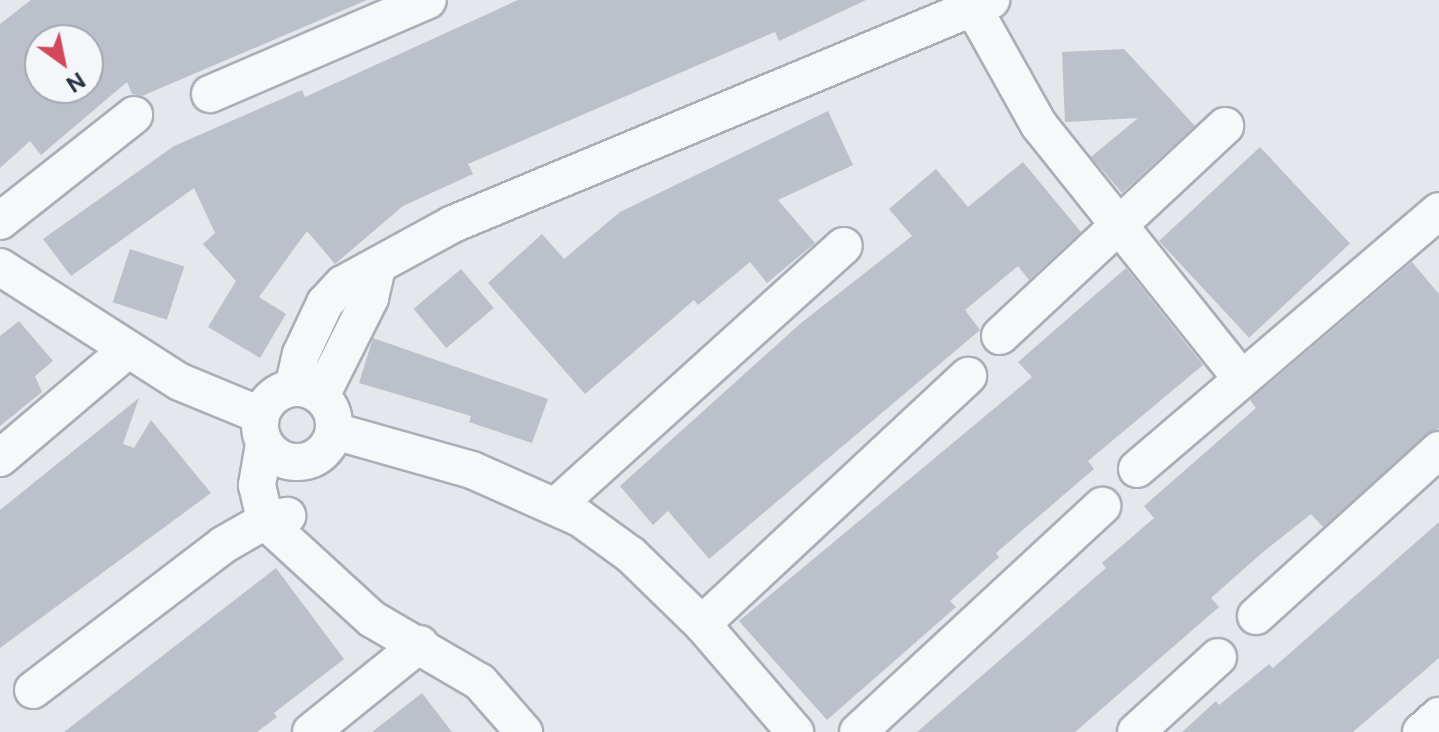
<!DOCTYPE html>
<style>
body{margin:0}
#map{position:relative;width:1439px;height:732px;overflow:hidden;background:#e4e7ec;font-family:"Public Sans",sans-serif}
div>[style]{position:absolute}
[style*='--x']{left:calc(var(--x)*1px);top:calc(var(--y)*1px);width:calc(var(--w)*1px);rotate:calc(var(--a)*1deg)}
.building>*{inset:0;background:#bbc0ca;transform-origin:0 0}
.roads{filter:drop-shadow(2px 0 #a9aeb7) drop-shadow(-2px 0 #a9aeb7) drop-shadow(0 2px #a9aeb7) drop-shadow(0 -2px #a9aeb7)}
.street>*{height:36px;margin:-18px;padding:0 18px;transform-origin:18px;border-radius:18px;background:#f7f8fa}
.street>.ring{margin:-18px;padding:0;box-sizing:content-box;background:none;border:36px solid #f7f8fa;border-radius:50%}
span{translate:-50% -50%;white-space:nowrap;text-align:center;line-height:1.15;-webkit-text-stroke:8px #f4f6f9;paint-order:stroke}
.north{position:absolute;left:24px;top:24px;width:80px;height:80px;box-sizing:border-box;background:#f4f6f9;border:2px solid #a4a8b1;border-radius:50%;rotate:147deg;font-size:22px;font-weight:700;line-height:32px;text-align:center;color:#2b3445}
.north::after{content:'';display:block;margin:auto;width:28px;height:36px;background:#d1495b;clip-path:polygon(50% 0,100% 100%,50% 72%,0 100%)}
</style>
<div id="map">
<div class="building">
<div style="clip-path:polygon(evenodd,31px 0,367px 0,142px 96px,132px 94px,127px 82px,41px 155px,30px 141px,0 168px,0 24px,31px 0,40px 40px,88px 40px,88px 88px,40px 88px,40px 40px)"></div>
<div style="clip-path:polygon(518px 0,866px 0,779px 41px,775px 32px,468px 164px,473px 174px,403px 206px,335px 264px,307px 231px,259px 297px,286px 314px,260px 358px,208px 327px,236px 281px,203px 244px,215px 233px,194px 188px,71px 276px,43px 239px,174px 146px,302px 90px,305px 97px)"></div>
<div style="clip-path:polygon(1124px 49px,1195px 126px,1122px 193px,1091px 157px,1138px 118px,1065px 122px,1062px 52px)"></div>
<div style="clip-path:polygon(828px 111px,853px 165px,778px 200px,815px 243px,767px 283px,750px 262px,698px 305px,694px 300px,585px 394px,488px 283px,542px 234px,564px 259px,620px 212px)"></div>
<div style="left:1260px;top:147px;width:132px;height:138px;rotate:47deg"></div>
<div style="clip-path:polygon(1023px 162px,1081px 232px,1029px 280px,1018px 266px,965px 310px,980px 330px,709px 559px,668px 511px,653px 525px,620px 486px,801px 323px,912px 236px,889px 209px,936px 169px,968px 207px)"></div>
<div style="left:130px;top:249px;width:57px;height:56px;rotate:18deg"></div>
<div style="clip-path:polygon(1412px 262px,1439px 294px,1439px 428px,1323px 527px,1311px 514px,1263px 552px,1211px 598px,1219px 607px,1075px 732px,917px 732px,1106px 568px,1102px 563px,1154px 518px,1144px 506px,1256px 408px,1250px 400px)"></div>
<div style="clip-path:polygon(1126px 268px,1203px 365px,1088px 461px,1094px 469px,996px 553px,999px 557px,950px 601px,956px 607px,827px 720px,739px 621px,1032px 377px,1018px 362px)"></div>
<div style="left:461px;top:269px;width:51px;height:62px;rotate:50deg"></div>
<div style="clip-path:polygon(19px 321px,53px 361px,35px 376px,42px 392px,0 426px,0 336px)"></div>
<div style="clip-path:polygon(373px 338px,548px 399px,532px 443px,469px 422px,471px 416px,359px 383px)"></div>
<div style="clip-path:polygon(139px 398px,123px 444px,134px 448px,151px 420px,211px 493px,0 648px,0 510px)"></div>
<div style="clip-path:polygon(1439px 522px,1439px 658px,1353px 732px,1182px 732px,1216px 701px,1219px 705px,1269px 664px,1273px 668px)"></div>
<div style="clip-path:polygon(276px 568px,344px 659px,274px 713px,277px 717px,257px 732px,64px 732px)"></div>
<div style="clip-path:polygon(422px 693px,452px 732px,372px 732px)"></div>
</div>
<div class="roads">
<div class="street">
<div style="--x:969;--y:0;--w:143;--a:60.8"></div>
<div style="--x:1039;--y:125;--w:325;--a:51.4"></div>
<div style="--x:210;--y:94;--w:237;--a:-23.3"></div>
<div style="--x:0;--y:221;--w:171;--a:-38.3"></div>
<div style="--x:0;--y:267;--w:214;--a:32.6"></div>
<div style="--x:180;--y:382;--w:87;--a:22.4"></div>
<div style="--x:1000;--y:336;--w:308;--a:-43"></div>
<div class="ring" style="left:260px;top:388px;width:38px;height:38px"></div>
<div style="--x:293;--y:388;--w:35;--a:-77"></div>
<div style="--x:301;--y:354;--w:56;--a:-64.8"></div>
<div style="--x:325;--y:303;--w:26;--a:-47"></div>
<div style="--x:343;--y:284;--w:125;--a:-28.6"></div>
<div style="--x:453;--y:224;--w:583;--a:-22.6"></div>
<div style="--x:321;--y:396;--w:110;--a:-63.4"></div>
<div style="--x:370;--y:298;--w:32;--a:-77"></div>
<div style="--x:334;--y:431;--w:143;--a:15.8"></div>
<div style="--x:472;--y:470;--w:118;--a:24"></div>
<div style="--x:580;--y:518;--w:63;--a:36"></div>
<div style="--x:631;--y:555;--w:99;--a:44.2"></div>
<div style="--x:702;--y:624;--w:143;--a:49.3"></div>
<div style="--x:264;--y:444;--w:42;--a:99.7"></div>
<div style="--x:257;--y:485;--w:37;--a:77"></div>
<div style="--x:265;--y:521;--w:145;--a:42.5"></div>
<div style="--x:372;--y:619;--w:125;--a:30.3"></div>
<div style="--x:480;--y:682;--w:67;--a:48.7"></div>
<div style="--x:0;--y:458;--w:165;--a:-40.3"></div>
<div style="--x:1137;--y:469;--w:397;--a:-40.5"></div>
<div style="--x:558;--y:504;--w:385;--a:-42.1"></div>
<div style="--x:1256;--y:616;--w:247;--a:-42.2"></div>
<div style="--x:702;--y:624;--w:364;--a:-43"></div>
<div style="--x:33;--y:690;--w:239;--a:-37.3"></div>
<div style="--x:223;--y:545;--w:48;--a:-29.7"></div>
<div style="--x:265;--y:521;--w:23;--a:-13"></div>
<div style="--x:311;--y:732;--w:140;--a:-38.9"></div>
<div style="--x:858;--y:732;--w:333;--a:-42.8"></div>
<div style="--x:1136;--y:732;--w:111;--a:-42.4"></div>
<div style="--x:1421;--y:732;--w:24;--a:-42"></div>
</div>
</div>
<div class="north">N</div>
</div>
